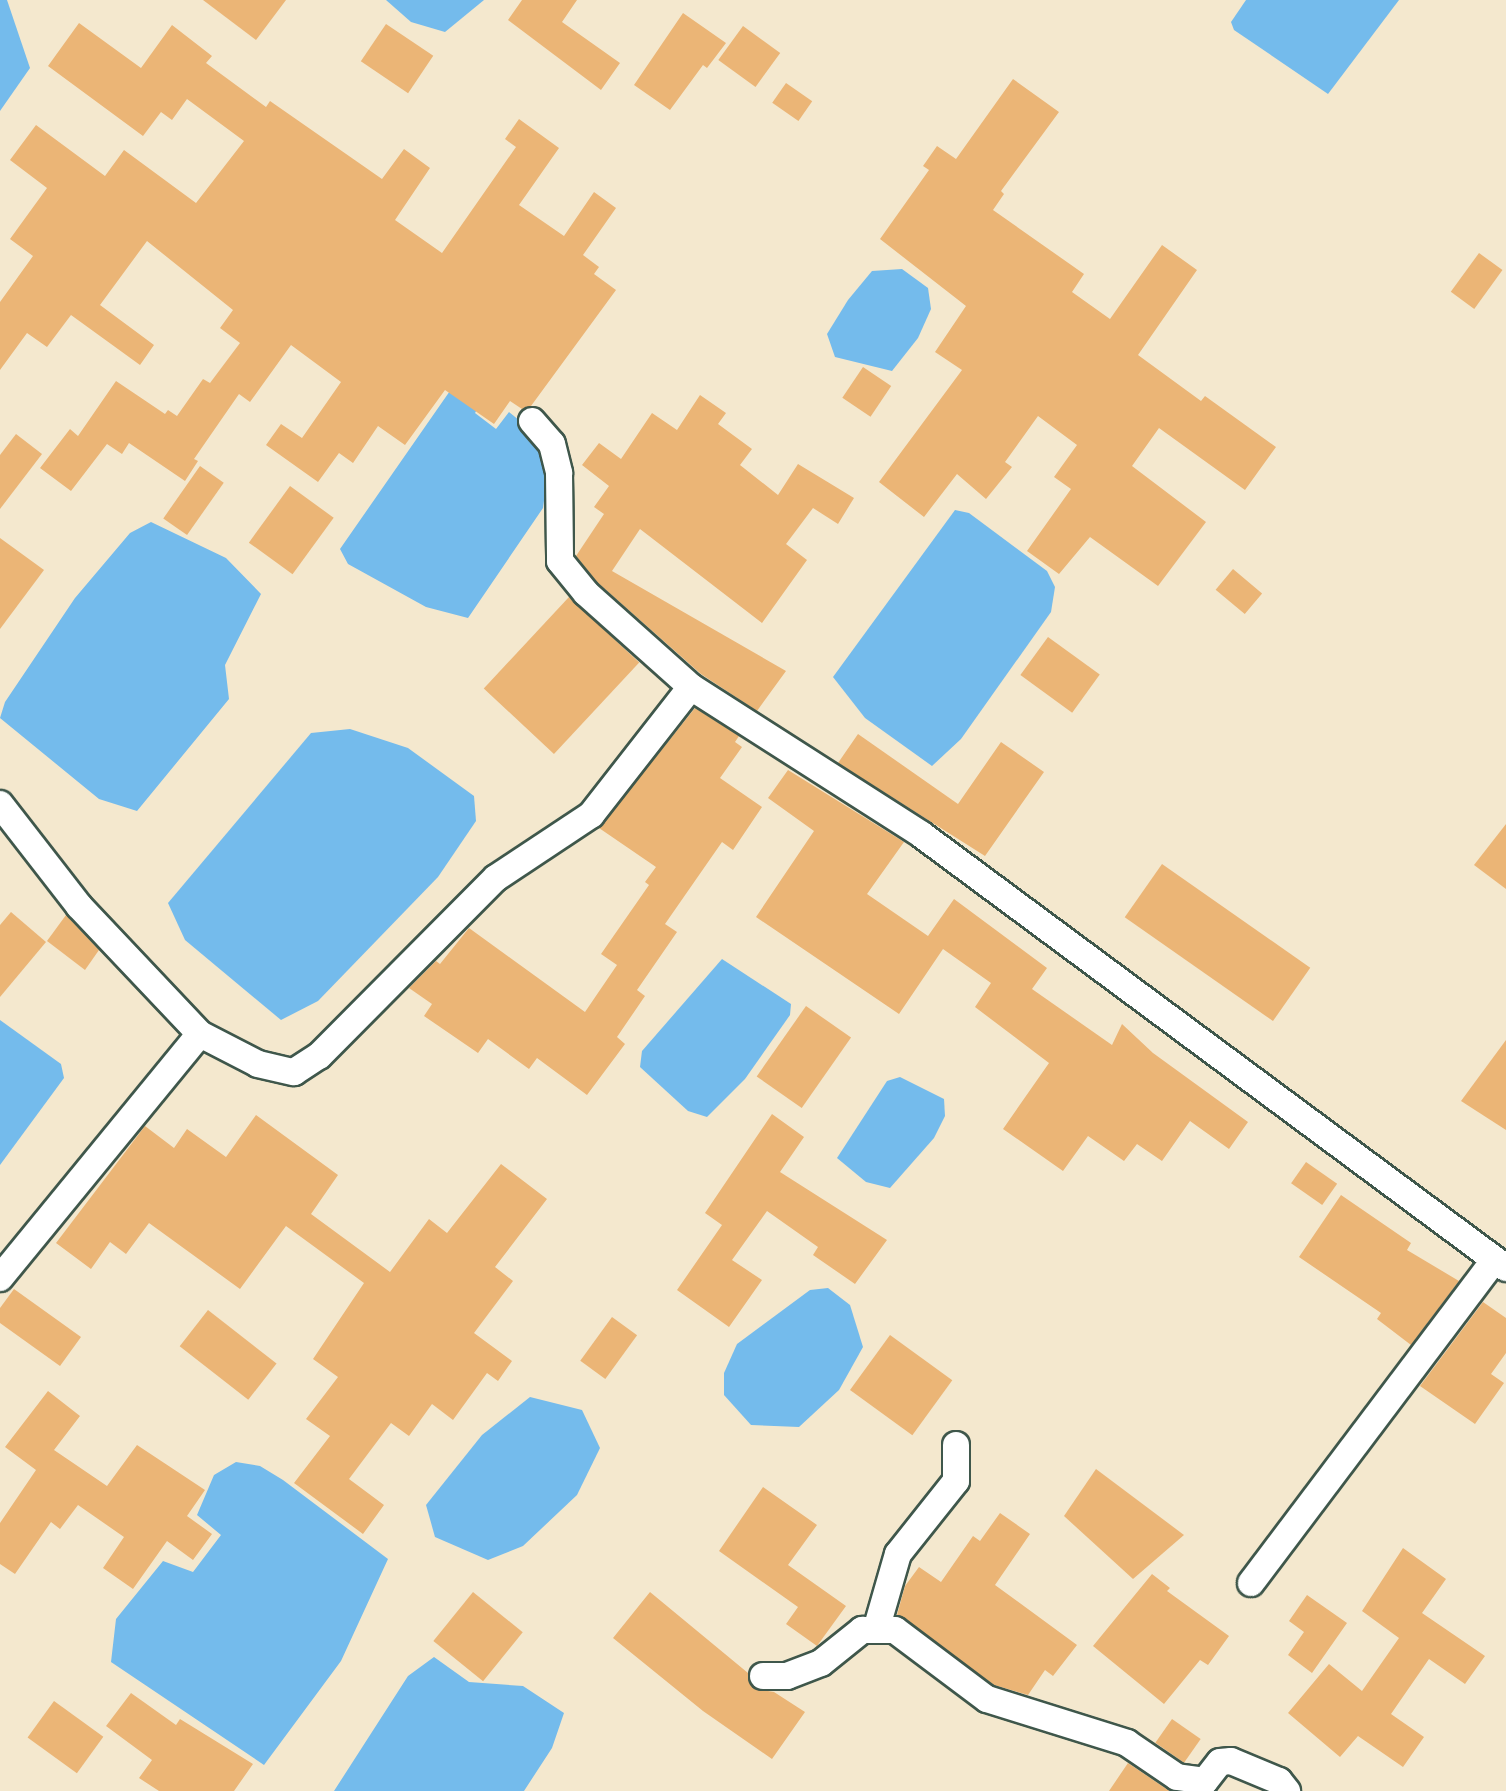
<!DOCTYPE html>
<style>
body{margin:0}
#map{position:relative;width:1506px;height:1791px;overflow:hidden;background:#f4e8ce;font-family:"Libre Caslon Text",serif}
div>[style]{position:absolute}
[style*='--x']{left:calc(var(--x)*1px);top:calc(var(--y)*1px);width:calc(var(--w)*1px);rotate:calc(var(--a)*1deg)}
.water>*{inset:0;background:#74bbec}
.building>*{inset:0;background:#ebb576;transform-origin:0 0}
.roads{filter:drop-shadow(2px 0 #3f574b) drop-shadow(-2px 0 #3f574b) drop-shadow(0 2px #3f574b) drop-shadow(0 -2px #3f574b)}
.street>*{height:26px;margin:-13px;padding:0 13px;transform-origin:13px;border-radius:13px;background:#fff}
span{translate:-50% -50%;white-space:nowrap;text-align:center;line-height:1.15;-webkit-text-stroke:6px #fcf5e5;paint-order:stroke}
</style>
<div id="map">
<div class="water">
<div style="clip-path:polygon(0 0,7px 0,30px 68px,0 111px)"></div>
<div style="clip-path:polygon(386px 0,484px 0,445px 32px,411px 22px)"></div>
<div style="clip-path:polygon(1246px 0,1399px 0,1328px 94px,1234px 30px,1231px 22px)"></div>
<div style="clip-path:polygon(902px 269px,928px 288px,931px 309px,918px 338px,892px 371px,835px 357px,827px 334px,848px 300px,872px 271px)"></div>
<div style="clip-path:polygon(452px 388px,485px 395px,475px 413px,496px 429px,509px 412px,536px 434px,549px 465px,543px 508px,468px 618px,426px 607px,348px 564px,340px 549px)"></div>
<div style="clip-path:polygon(955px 510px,969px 513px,1047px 571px,1055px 587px,1051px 612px,961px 739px,932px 766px,865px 718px,833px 677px)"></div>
<div style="clip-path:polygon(151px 522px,226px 558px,261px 594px,225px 665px,229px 699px,137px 811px,99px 799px,0 718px,5px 702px,75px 598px,130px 533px)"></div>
<div style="clip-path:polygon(350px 729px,408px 748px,474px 796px,476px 821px,438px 877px,318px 1001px,281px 1020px,185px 940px,168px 903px,311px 733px)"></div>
<div style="clip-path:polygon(722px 959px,791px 1004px,790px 1015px,745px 1079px,707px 1117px,688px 1111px,640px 1067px,642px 1051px)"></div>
<div style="clip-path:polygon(0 1020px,61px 1064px,64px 1078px,0 1165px)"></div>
<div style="clip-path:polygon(900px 1077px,944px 1099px,945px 1116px,934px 1138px,890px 1188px,866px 1182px,837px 1158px,887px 1081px)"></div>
<div style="clip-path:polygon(828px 1288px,850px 1305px,863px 1347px,839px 1390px,799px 1427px,751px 1425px,724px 1395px,724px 1373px,737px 1344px,810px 1290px)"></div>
<div style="clip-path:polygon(530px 1397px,582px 1410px,600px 1448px,577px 1495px,523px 1546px,488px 1560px,435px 1537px,426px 1505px,482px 1435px)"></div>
<div style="clip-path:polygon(236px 1462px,260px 1466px,283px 1480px,388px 1559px,341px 1661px,264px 1765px,111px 1662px,116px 1619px,163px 1561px,193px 1572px,221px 1535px,197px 1515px,214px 1475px)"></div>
<div style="clip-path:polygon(434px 1657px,469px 1682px,523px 1686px,564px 1713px,552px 1748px,524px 1791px,334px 1791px,408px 1676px)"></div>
</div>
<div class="building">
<div style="clip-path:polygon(203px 0,286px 0,256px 40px)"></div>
<div style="clip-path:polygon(522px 0,577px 0,562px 22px,620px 63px,601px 90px,508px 20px)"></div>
<div style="clip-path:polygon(683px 13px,726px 43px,707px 68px,703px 65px,670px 110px,634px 85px)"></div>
<div style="clip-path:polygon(79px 23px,141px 68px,172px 25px,212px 56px,206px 63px,266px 107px,270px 101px,382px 179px,404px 149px,430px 168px,395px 220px,442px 253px,516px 147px,505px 139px,519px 119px,559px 148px,519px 205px,564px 236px,594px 192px,616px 208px,583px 255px,599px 267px,594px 274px,616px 290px,531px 406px,522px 409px,510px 401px,494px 424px,445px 390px,405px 445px,378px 426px,353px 463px,339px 453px,318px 482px,266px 445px,281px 424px,302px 438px,341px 382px,291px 345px,250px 402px,239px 394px,194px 459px,198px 461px,185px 481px,129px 443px,122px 454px,107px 444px,71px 491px,40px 468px,70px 429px,78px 436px,116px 381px,165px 414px,168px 410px,177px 416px,203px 379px,210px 383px,240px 343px,220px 328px,233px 310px,147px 241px,100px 305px,154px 345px,140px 365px,71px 315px,47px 347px,27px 333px,0 370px,0 302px,33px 256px,10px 239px,47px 188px,10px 160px,36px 125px,105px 176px,124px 150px,196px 203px,244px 141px,187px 99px,172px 120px,161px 112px,143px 136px,48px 66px)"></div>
<div style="left:386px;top:24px;width:57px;height:45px;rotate:34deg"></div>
<div style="left:743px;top:26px;width:46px;height:42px;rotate:36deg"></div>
<div style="clip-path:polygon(1013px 79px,1059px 112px,1001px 191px,1004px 194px,993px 210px,1084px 274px,1072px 292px,1110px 319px,1162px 245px,1197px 270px,1138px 355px,1201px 401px,1205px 396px,1276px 447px,1245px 490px,1159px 428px,1132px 466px,1206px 522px,1158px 586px,1090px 537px,1059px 574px,1027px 551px,1071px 489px,1054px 477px,1077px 445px,1038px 416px,1005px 462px,1012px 467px,986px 499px,957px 474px,924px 517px,879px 482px,962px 370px,935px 352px,966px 306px,880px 239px,929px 170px,923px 166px,937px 146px,956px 159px)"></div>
<div style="left:786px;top:83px;width:32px;height:24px;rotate:35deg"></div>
<div style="left:1479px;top:253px;width:29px;height:48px;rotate:36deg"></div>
<div style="left:863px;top:367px;width:34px;height:37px;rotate:34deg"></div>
<div style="clip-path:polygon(700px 395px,726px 413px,718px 424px,752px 449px,740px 465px,778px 495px,798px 464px,854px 498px,838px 524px,813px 508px,786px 544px,807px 560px,762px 623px,640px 529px,612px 571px,786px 671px,757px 711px,701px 674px,597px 582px,576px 556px,604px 514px,594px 507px,609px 486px,582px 465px,599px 443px,621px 459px,652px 413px,677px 430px)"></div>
<div style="clip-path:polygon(16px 434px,42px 454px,0 509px,0 455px)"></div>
<div style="left:200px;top:466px;width:29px;height:64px;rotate:35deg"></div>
<div style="left:290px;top:486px;width:54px;height:70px;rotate:36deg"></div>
<div style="clip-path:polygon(0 538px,44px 570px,0 629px)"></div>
<div style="left:1233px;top:569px;width:38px;height:27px;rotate:40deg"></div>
<div style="left:569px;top:597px;width:96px;height:125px;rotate:43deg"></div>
<div style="left:1048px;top:637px;width:64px;height:47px;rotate:36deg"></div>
<div style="clip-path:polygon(695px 708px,739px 736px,735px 742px,742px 747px,720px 778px,762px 807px,733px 850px,722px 842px,665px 924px,677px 932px,637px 990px,645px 996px,617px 1037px,625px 1044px,587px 1095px,537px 1058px,529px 1069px,488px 1039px,478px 1053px,424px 1016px,432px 1004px,409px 988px,436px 961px,440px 964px,469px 928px,585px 1012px,617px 965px,601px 954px,649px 885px,645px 882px,656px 867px,599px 828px)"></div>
<div style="clip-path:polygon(858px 734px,958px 804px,1001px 742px,1044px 772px,985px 856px,838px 763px)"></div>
<div style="clip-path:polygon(788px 770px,904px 842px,867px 894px,928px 936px,954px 899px,1047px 968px,1032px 989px,1112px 1045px,1122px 1024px,1153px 1053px,1248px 1122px,1229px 1149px,1190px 1121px,1162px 1161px,1137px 1144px,1124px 1161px,1088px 1136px,1063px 1171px,1003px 1129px,1049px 1063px,975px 1007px,991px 983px,943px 949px,899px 1014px,756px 917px,814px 831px,768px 798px)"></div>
<div style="clip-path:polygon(1506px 824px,1506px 889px,1474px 865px)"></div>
<div style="left:1162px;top:864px;width:181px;height:65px;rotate:35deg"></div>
<div style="clip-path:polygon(11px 912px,46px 942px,0 997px,0 925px)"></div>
<div style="clip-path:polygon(66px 915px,99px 950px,85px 970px,47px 941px)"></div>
<div style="left:806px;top:1006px;width:55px;height:86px;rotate:35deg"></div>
<div style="clip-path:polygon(1506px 1040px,1506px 1130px,1461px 1101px)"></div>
<div style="clip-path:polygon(772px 1114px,804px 1137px,780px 1172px,887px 1240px,855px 1284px,813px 1255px,818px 1247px,767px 1211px,732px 1260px,762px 1280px,729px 1327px,677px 1290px,722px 1225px,705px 1213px)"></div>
<div style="clip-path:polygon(256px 1115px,338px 1175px,311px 1214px,390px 1272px,429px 1219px,447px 1233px,501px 1164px,547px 1199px,495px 1267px,513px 1281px,474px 1333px,512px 1361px,498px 1381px,487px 1373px,453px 1420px,432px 1404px,409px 1436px,391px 1423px,349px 1479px,384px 1505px,363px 1534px,294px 1483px,330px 1436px,306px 1419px,338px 1377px,313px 1359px,364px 1283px,286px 1226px,240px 1289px,149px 1223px,126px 1254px,110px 1242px,91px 1269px,56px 1243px,145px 1126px,174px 1148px,187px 1129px,226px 1157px)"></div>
<div style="left:1306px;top:1162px;width:38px;height:26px;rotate:35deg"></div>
<div style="clip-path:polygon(1341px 1195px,1411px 1243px,1407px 1250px,1459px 1281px,1411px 1345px,1377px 1319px,1381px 1313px,1299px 1257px)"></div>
<div style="clip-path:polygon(14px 1289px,81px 1337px,60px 1366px,0 1323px,0 1308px)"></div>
<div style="clip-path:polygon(1483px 1302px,1506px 1318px,1506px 1353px,1491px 1374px,1504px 1383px,1475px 1424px,1420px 1386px)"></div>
<div style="left:208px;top:1310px;width:87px;height:46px;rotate:38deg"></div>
<div style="left:612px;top:1317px;width:31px;height:54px;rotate:36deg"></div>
<div style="left:890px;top:1335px;width:77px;height:68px;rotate:36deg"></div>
<div style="clip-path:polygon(48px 1391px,80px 1416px,54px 1450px,107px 1486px,137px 1445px,205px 1490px,187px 1516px,212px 1534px,193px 1560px,167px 1541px,133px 1589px,103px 1568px,124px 1537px,78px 1505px,60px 1529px,51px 1522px,15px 1574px,0 1564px,0 1523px,36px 1470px,5px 1447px)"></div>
<div style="clip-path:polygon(1096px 1469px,1184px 1535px,1133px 1579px,1064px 1516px)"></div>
<div style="clip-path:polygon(763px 1487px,817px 1525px,788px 1565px,846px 1606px,817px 1646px,786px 1624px,798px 1607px,719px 1551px)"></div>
<div style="clip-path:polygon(1000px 1513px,1030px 1534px,995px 1585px,1077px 1645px,1053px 1676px,1045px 1670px,1028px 1695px,994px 1685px,897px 1615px,905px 1586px,919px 1567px,941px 1582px,973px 1536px,980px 1541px)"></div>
<div style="clip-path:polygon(1403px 1548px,1446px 1579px,1422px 1613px,1485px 1656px,1465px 1684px,1429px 1659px,1391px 1714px,1424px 1737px,1403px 1767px,1358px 1736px,1340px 1757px,1288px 1713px,1329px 1664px,1362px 1691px,1399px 1638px,1362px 1611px)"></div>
<div style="clip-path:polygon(1152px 1574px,1170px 1588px,1167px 1591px,1229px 1636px,1208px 1665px,1200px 1660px,1164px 1704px,1093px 1646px)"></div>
<div style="left:473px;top:1592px;width:64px;height:63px;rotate:39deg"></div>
<div style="clip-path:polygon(650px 1592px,748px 1673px,755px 1689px,774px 1692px,805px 1712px,772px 1759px,703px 1711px,613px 1638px)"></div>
<div style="clip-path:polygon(1307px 1595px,1347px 1623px,1312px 1673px,1288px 1655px,1304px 1632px,1289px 1621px)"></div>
<div style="clip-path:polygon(131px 1693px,176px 1725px,180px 1719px,253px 1764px,234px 1791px,159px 1791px,139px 1778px,152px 1760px,106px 1726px)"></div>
<div style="left:54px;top:1701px;width:61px;height:45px;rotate:36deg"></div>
<div style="left:1172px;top:1719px;width:35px;height:29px;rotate:35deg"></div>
<div style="clip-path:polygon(1128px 1763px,1168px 1790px,1170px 1791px,1109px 1791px)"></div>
</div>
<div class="roads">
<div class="street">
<div style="--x:532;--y:421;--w:30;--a:49"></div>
<div style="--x:552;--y:444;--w:30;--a:76"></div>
<div style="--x:559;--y:473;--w:88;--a:89.3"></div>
<div style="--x:560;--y:561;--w:41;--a:50.9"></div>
<div style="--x:586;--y:593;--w:141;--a:41.8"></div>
<div style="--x:0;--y:804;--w:129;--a:52.2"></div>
<div style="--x:79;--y:906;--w:176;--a:46.6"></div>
<div style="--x:200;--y:1034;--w:65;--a:27.3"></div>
<div style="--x:258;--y:1064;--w:37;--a:13"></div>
<div style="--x:294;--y:1072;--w:30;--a:-33"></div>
<div style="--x:319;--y:1056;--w:251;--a:-45.2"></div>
<div style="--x:496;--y:878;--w:114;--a:-33.6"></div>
<div style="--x:591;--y:815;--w:162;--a:-52"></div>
<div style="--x:691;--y:687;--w:274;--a:32.6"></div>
<div style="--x:922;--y:835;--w:727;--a:36.55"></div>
<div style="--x:0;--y:1278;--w:315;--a:-50.7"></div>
<div style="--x:1251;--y:1583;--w:403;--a:-53"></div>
<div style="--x:876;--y:1630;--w:79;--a:-73.9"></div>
<div style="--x:898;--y:1554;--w:93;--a:-51.5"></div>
<div style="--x:956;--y:1481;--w:36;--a:-90"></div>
<div style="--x:763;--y:1676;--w:24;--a:0"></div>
<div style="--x:787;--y:1676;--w:36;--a:-21"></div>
<div style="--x:821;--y:1663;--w:53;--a:-38.8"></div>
<div style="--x:862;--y:1630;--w:33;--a:0"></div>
<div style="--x:895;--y:1630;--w:115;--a:36.9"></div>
<div style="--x:987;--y:1699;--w:147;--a:17.4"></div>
<div style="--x:1127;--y:1743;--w:60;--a:34.2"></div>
<div style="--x:1177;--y:1777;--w:28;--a:8"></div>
<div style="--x:1205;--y:1781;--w:24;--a:-52"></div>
<div style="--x:1220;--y:1762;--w:11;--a:-5"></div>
<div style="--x:1231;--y:1761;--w:52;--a:22.6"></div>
<div style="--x:1279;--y:1781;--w:13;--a:51"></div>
</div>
</div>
</div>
